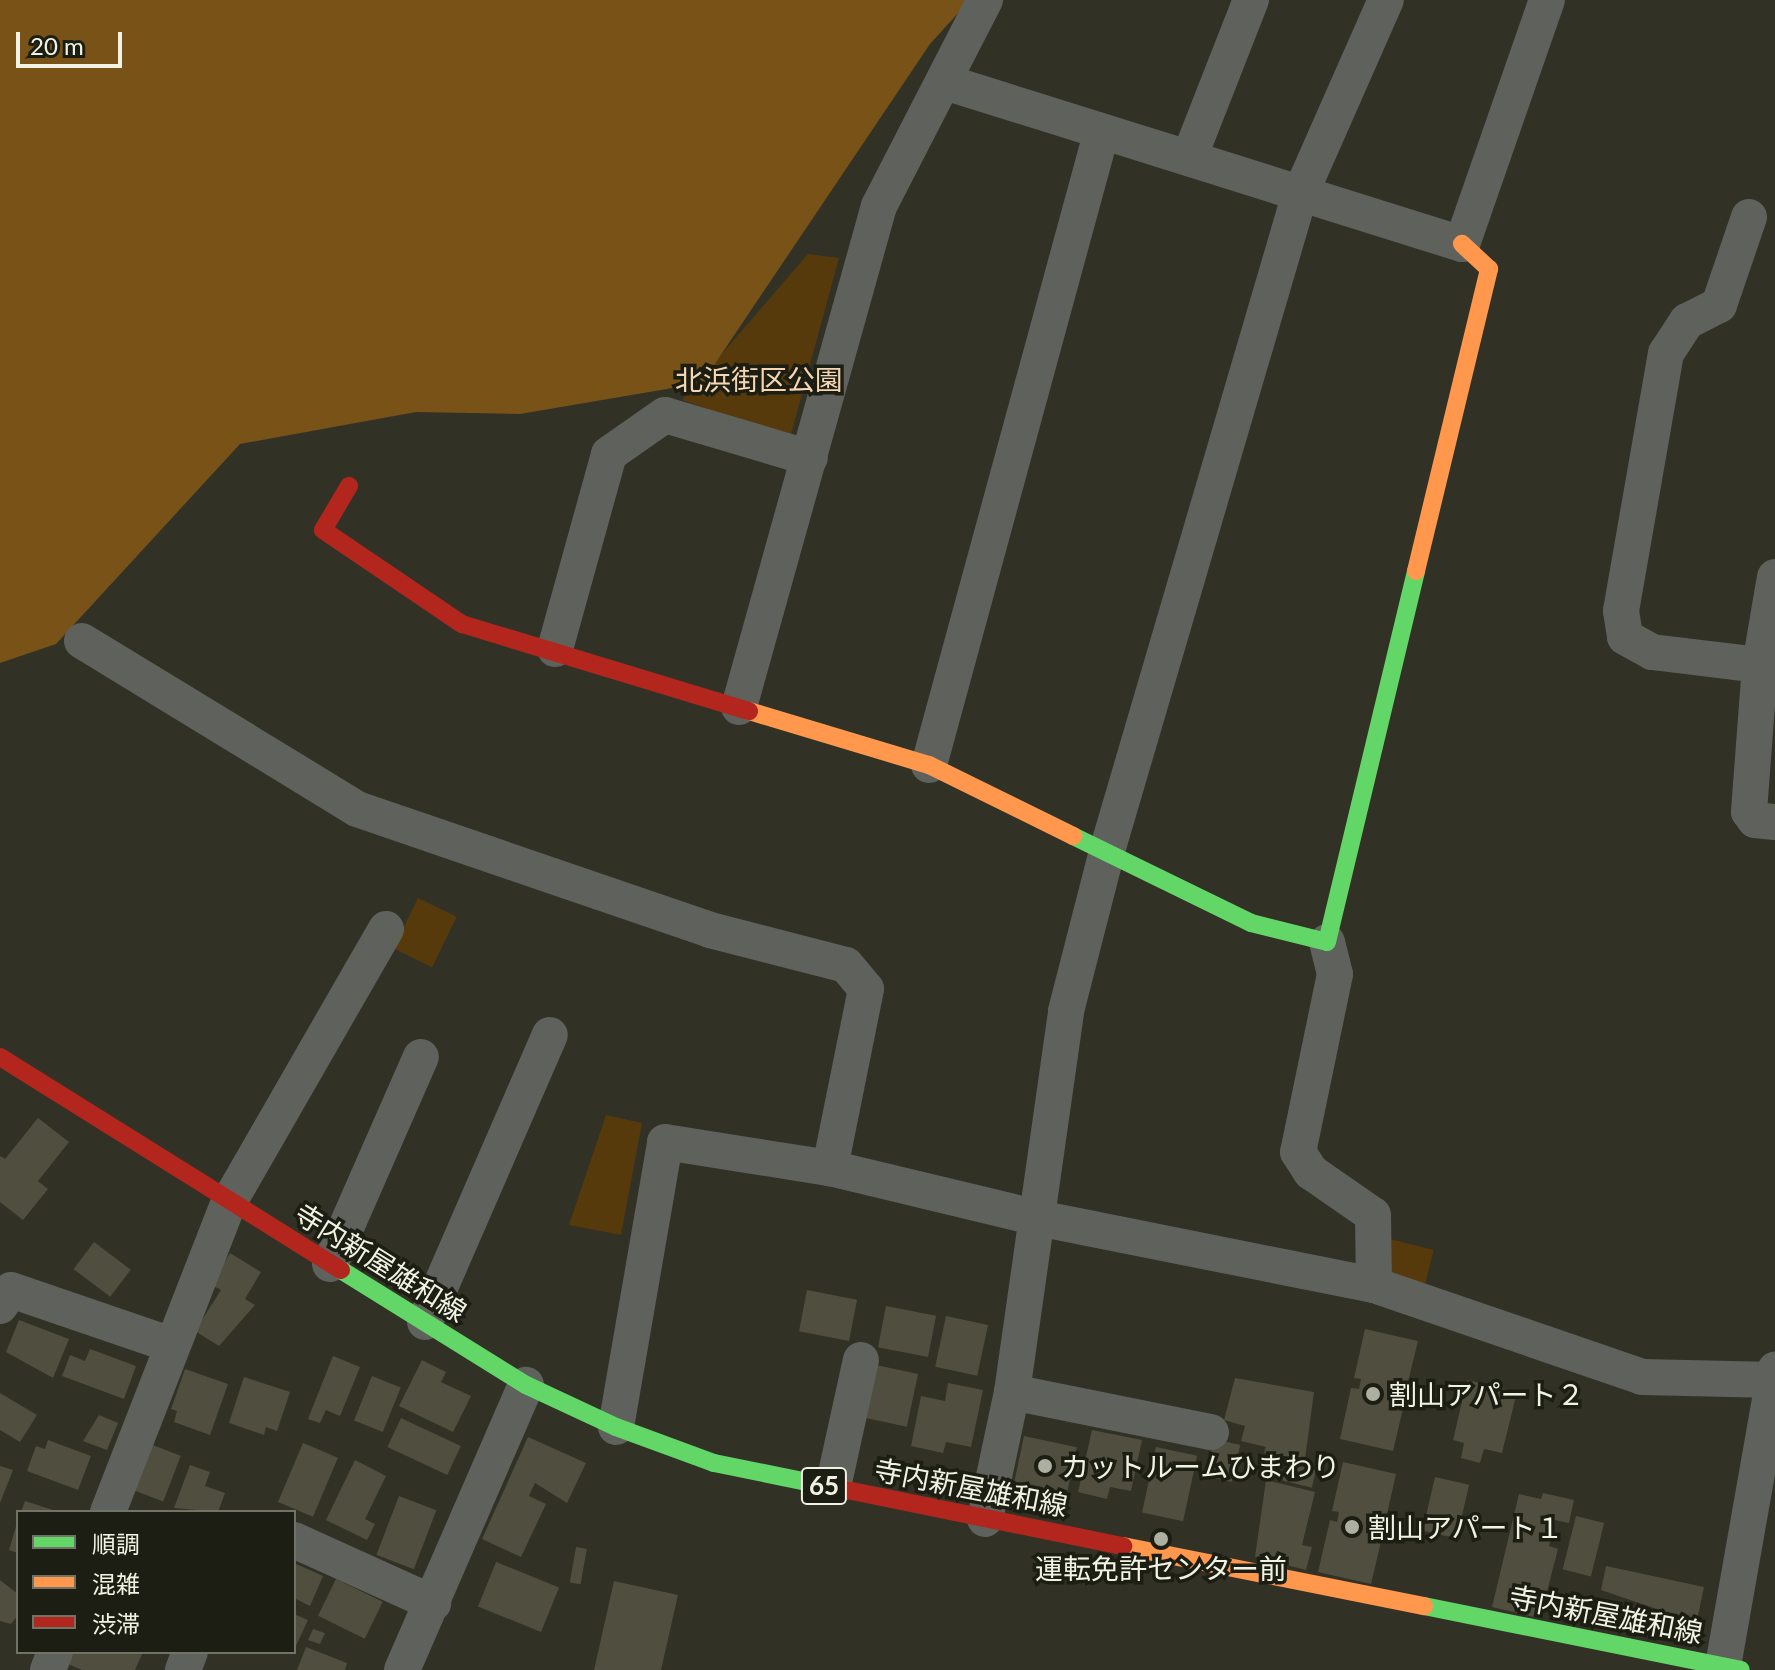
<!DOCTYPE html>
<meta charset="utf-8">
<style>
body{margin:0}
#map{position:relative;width:1775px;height:1670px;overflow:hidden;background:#313225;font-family:Lato,"Noto Sans JP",sans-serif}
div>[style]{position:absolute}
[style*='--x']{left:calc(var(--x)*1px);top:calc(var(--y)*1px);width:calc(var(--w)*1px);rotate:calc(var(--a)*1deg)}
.green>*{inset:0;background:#563a0c;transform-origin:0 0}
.forest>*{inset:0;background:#785217}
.building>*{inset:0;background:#504e3e;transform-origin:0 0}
.street>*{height:36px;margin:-18px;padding:0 18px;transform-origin:18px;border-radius:18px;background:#5f615c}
.fast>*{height:18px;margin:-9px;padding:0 9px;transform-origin:9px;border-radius:9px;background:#63d668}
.slow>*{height:18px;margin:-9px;padding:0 9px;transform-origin:9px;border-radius:9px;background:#ff974d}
.jam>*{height:18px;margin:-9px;padding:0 9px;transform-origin:9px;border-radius:9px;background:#b3261e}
.dots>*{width:22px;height:22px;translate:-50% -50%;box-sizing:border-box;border:4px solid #1d1e13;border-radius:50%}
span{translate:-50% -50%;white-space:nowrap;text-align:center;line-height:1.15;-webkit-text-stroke:7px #1d1e13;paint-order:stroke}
.shield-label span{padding:2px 6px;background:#1d1e13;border:2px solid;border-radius:6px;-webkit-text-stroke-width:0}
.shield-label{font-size:26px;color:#f0f3e3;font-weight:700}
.park-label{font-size:28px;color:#f5d6b1}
.street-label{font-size:28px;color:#f0f3e3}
.poi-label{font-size:28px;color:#f0f3e3}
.left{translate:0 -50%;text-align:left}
.legend{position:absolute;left:16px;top:1510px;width:280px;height:144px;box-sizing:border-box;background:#1d1e13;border:2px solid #717366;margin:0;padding:10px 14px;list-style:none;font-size:24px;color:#f0f3e3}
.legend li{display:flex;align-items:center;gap:16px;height:40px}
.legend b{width:40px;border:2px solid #717366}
.scale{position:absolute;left:16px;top:32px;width:106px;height:36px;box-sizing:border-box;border:4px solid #f0f3e3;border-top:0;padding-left:10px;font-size:24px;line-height:28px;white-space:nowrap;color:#f0f3e3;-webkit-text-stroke:6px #1d1e13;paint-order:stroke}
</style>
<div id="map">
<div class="green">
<div style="clip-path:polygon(808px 254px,839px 258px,790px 438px,682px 400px)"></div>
<div style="left:418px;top:898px;width:43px;height:56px;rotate:26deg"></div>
<div style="clip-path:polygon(606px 1115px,642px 1123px,621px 1235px,569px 1225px)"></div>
<div style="left:1390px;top:1239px;width:45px;height:35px;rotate:14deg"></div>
</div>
<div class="forest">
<div style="clip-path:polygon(0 0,970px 0,930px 44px,702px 383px,520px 414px,416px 412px,240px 444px,56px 644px,0 663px)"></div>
</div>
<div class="building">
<div style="clip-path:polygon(38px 1118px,69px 1142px,38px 1181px,48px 1189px,23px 1220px,0 1202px,0 1156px,5px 1159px)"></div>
<div style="left:94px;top:1242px;width:46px;height:34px;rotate:37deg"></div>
<div style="clip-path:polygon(230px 1253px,261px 1272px,245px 1299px,255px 1305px,219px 1346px,195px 1331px,221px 1290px,210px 1284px)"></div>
<div style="left:807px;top:1290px;width:51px;height:42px;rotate:11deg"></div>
<div style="left:886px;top:1306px;width:51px;height:42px;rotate:11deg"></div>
<div style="left:946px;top:1316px;width:43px;height:52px;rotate:12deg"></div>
<div style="clip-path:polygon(19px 1320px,69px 1339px,53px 1378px,6px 1352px)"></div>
<div style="clip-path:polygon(1365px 1329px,1418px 1341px,1406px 1390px,1397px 1388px,1395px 1398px,1405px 1400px,1393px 1451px,1340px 1439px,1351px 1388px,1359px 1389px,1361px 1379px,1354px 1378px)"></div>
<div style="clip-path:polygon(90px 1349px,136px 1366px,124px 1399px,62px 1376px,70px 1355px,85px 1361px)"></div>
<div style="clip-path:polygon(333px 1356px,360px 1367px,340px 1416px,326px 1410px,320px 1423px,308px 1419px)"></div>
<div style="clip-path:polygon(422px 1360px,446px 1372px,441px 1382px,471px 1396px,453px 1432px,399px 1406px)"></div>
<div style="left:876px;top:1365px;width:43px;height:54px;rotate:12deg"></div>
<div style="clip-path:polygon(185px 1369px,228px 1384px,210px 1435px,174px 1422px,177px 1411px,171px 1409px)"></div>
<div style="left:372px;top:1376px;width:31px;height:48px;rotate:22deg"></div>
<div style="clip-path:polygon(244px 1377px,290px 1392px,277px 1431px,266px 1427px,264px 1435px,229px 1423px)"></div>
<div style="clip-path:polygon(1235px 1378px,1314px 1392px,1305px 1459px,1264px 1453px,1266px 1447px,1241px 1441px,1245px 1426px,1224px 1420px)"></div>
<div style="clip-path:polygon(1467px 1380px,1517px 1392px,1502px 1453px,1484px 1449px,1480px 1463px,1461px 1458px,1464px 1443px,1453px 1440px)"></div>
<div style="clip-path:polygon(948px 1383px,983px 1390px,971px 1447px,946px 1442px,943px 1453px,911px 1446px,921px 1396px,945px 1401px)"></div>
<div style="clip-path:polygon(0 1393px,37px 1415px,20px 1442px,0 1430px)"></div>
<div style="clip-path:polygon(99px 1415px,118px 1423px,107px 1450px,83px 1441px)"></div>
<div style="left:401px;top:1418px;width:66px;height:32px;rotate:25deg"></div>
<div style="clip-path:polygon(1092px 1430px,1142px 1440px,1131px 1491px,1110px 1487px,1107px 1499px,1078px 1492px)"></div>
<div style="left:1024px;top:1436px;width:54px;height:51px;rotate:12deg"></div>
<div style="clip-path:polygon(528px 1437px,586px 1463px,567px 1503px,535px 1483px,529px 1496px,546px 1504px,521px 1557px,482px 1539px)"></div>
<div style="left:1214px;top:1439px;width:27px;height:38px;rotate:13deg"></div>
<div style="clip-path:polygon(48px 1440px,91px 1456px,78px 1490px,27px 1471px,36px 1446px,45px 1449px)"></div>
<div style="left:303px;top:1443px;width:38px;height:64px;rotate:23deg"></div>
<div style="left:150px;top:1444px;width:33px;height:49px;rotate:21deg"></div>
<div style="left:1156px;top:1447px;width:42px;height:67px;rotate:12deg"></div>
<div style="clip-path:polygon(355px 1460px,386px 1476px,365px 1519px,375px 1524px,367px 1540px,326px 1520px)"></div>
<div style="clip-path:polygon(1343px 1462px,1396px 1474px,1385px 1523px,1376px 1521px,1374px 1530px,1383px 1533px,1371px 1584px,1318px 1572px,1330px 1520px,1337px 1522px,1339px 1512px,1332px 1511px)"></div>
<div style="left:1287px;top:1463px;width:30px;height:18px;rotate:14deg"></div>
<div style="clip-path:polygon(190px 1465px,210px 1472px,205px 1486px,225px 1493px,218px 1512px,174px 1508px)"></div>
<div style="clip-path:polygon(0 1466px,13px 1470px,0 1503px)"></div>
<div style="left:1435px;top:1477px;width:35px;height:55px;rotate:13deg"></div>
<div style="clip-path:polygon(1266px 1480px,1315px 1492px,1302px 1545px,1312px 1547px,1306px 1570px,1255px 1557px)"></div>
<div style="clip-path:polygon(1543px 1493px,1574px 1500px,1569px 1523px,1555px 1520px,1549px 1546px,1558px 1549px,1545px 1599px,1539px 1597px,1534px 1617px,1492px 1607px,1519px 1494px,1541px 1499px)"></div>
<div style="left:399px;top:1496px;width:40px;height:63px;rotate:21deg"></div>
<div style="clip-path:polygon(25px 1501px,56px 1511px,56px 1512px,21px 1512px)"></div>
<div style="left:1576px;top:1516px;width:29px;height:55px;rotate:14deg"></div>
<div style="clip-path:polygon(17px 1523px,18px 1524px,18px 1553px,9px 1550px)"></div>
<div style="left:576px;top:1547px;width:11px;height:36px;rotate:10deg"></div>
<div style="left:496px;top:1562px;width:68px;height:48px;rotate:22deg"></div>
<div style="clip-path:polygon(294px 1563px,323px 1576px,310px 1606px,294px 1598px)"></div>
<div style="clip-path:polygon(1606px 1566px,1704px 1587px,1692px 1644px,1652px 1635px,1657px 1609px,1601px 1590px)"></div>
<div style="left:336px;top:1579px;width:52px;height:41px;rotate:26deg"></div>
<div style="clip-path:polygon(0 1580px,18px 1594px,18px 1615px,11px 1624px,0 1621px)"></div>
<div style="clip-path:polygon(614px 1581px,678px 1595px,661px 1670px,594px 1670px)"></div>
<div style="left:1616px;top:1606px;width:36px;height:25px;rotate:11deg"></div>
<div style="clip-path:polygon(294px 1614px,308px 1620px,294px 1650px)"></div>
<div style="clip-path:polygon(313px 1629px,325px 1633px,320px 1644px,308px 1640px)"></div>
<div style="clip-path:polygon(306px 1647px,347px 1663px,345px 1670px,297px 1670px)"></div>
<div style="clip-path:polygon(73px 1652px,143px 1652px,135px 1670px,82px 1670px,68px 1664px)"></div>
</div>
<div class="street">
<div style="--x:945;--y:82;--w:542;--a:17.4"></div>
<div style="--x:1462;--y:244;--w:258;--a:-70.8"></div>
<div style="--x:1189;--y:158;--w:170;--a:-68.6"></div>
<div style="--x:1749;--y:217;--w:93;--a:108.8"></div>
<div style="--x:1719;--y:305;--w:36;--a:153"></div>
<div style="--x:1687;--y:321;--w:38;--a:123"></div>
<div style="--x:1666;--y:353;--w:262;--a:99.9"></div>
<div style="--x:1621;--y:611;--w:26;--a:81"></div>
<div style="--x:1625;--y:637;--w:31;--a:29"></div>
<div style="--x:1652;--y:652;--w:109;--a:6.9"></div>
<div style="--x:1775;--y:577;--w:89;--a:99.7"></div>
<div style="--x:1760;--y:665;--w:147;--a:94.3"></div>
<div style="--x:1749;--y:812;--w:10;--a:53"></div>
<div style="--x:1755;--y:820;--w:20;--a:6"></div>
<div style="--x:82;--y:641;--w:322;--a:31.4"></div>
<div style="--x:357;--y:809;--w:373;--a:18.9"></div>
<div style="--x:710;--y:930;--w:140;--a:14.4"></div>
<div style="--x:846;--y:965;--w:31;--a:50"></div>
<div style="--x:866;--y:989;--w:183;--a:101.4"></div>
<div style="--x:555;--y:649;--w:202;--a:-74.5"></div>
<div style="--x:609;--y:454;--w:68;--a:-34.9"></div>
<div style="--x:665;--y:415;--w:151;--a:16.5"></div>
<div style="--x:739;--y:707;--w:520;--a:-74.39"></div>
<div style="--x:879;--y:206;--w:232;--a:-62.8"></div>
<div style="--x:929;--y:765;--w:654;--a:-74.75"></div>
<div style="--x:1327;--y:942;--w:33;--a:76"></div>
<div style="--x:1335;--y:974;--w:182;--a:101.7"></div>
<div style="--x:1298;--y:1152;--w:24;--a:57"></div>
<div style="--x:1311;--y:1172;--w:75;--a:34.7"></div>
<div style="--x:1373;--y:1215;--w:70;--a:89.2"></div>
<div style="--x:330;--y:1264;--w:226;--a:-66.3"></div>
<div style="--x:0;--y:1306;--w:19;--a:-55"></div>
<div style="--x:11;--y:1290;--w:170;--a:18.9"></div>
<div style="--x:425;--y:1322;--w:313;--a:-66.5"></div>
<div style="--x:1012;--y:1392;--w:203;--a:11.4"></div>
<div style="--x:616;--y:1427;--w:289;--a:-80.2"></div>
<div style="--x:665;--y:1142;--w:167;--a:9"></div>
<div style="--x:830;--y:1168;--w:214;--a:13.5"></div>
<div style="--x:1038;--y:1218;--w:343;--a:11.3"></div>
<div style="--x:1374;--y:1285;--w:283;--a:18.9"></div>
<div style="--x:1642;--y:1377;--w:133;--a:1.3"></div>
<div style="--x:833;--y:1487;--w:130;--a:-77.6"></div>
<div style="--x:108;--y:1512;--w:333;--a:-68.7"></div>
<div style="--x:229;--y:1202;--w:315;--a:-60.1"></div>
<div style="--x:985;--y:1519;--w:130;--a:-78"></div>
<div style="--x:1012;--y:1392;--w:385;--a:-81.9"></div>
<div style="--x:1066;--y:1011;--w:165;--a:-75.6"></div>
<div style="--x:1107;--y:851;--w:682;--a:-73.64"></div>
<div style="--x:1299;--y:197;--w:215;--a:-66.2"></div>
<div style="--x:294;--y:1540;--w:153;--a:24.4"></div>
<div style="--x:1723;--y:1666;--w:301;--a:-80"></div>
<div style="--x:48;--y:1670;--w:19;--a:-69"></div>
<div style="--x:183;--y:1670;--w:19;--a:-69"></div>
<div style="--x:402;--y:1670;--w:311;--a:-66.5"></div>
</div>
<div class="fast">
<div style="--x:1073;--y:836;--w:198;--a:26"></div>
<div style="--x:1251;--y:923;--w:78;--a:14"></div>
<div style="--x:1327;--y:942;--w:382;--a:-76.5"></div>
<div style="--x:341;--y:1270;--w:218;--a:31.9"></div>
<div style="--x:526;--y:1385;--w:99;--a:25"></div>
<div style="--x:616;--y:1427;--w:104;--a:20.2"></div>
<div style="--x:714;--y:1463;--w:136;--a:11.5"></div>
<div style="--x:1424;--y:1606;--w:323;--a:11.4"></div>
</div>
<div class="slow">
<div style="--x:1416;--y:571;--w:311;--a:-76.4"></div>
<div style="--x:1489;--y:269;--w:37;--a:-137"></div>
<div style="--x:749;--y:711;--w:188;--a:16.7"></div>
<div style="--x:929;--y:765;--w:161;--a:26.2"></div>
<div style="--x:1123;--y:1546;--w:307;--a:11.3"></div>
</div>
<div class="jam">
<div style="--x:349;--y:486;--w:51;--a:120.6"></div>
<div style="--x:323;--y:530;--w:168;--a:34.1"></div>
<div style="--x:462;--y:624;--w:300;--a:16.9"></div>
<div style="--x:0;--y:1057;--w:402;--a:32"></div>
<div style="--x:847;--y:1490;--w:282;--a:11.5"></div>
</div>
<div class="dots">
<div style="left:1373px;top:1394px;background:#adafa0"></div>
<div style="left:1045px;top:1466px;background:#adafa0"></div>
<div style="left:1352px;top:1527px;background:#adafa0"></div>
<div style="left:1161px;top:1539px;background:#adafa0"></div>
</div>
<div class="shield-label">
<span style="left:824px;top:1486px">65</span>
</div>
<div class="park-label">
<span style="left:759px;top:379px">北浜街区公園</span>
</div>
<div class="street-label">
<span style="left:381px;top:1262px;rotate:32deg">寺内新屋雄和線</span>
<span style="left:971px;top:1487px;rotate:11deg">寺内新屋雄和線</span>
<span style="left:1606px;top:1614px;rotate:11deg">寺内新屋雄和線</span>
</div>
<div class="poi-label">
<span class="left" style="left:1389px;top:1394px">割山アパート２</span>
<span class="left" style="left:1061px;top:1466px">カットルームひまわり</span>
<span class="left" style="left:1368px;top:1527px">割山アパート１</span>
<span style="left:1161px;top:1568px">運転免許センター前</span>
</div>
<ul class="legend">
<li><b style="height:10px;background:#63d668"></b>順調</li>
<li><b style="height:10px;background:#ff974d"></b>混雑</li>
<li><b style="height:10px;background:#b3261e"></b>渋滞</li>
</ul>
<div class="scale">20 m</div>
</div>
